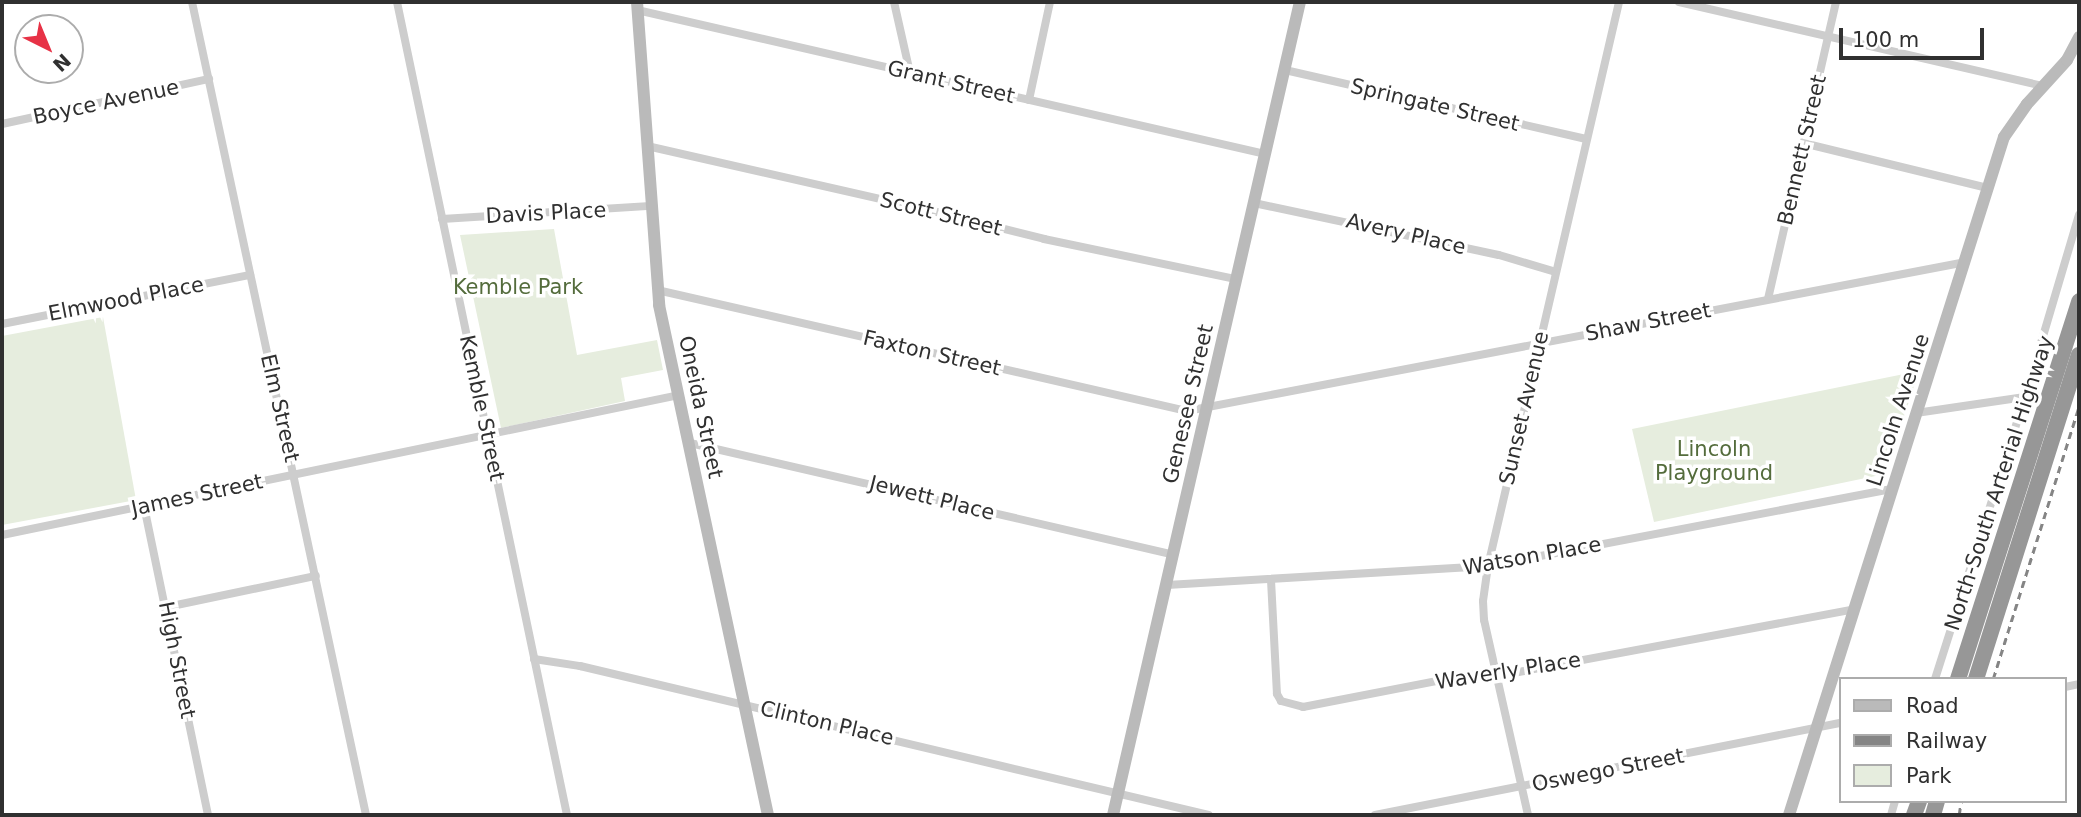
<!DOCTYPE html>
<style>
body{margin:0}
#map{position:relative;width:2081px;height:817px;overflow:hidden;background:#fff;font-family:"DejaVu Sans",sans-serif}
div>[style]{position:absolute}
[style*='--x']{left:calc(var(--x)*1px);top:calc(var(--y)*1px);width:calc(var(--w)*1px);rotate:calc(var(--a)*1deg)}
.green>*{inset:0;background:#e6edde}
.street>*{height:8px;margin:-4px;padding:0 4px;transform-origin:4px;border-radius:4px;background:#cdcdcd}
.secondary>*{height:12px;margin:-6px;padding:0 6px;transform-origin:6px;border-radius:6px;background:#bababa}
.highway>*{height:16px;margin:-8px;padding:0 8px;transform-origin:8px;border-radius:8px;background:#979797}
.rail>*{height:2.5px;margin-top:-1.25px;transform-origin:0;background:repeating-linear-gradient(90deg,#858585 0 7px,transparent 0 12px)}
span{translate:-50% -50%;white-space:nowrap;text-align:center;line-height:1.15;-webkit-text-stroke:7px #fff;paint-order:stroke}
.street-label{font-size:21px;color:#303030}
.park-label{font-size:21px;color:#546c3c}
.frame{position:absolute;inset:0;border:4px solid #303030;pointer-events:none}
.legend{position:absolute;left:1839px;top:677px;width:228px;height:126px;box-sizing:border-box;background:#fff;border:2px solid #acacac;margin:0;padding:9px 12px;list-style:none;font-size:21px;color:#303030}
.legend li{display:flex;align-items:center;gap:14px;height:35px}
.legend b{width:35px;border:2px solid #acacac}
.north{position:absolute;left:14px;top:14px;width:70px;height:70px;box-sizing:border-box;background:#fff;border:2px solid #acacac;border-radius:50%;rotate:137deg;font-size:19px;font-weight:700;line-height:28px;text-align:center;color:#303030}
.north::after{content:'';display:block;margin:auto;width:24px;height:32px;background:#e73246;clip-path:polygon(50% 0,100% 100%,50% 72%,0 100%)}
.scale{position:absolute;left:1839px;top:28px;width:145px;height:32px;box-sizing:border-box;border:4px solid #303030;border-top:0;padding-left:9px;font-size:21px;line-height:24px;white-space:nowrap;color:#303030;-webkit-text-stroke:5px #fff;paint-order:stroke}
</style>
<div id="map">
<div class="green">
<div style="clip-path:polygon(554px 229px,577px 355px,657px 340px,663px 370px,621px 378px,625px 401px,501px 428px,460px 235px)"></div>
<div style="clip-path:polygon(103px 317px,136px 500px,2px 525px,2px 336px)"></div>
<div style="clip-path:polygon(1919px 371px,1885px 474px,1654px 522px,1632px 429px)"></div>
</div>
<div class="street">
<div style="--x:192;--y:2;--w:831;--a:77.92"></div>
<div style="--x:397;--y:2;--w:831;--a:78.19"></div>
<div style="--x:894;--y:2;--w:73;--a:77.3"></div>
<div style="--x:1679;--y:2;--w:375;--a:13"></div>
<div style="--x:637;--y:10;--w:644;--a:12.91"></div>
<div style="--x:1285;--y:70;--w:309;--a:12.9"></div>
<div style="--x:1029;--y:100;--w:100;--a:-77.9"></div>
<div style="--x:2;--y:124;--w:212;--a:-12.3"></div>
<div style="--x:1803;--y:143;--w:190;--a:13.7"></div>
<div style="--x:647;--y:146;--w:285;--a:12.8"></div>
<div style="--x:925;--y:209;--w:123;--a:14.1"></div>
<div style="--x:1044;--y:239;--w:196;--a:11.8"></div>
<div style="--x:1254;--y:203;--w:250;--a:12"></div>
<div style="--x:1499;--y:255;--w:59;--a:16.6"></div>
<div style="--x:442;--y:219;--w:209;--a:-3.6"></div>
<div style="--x:657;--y:290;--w:544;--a:12.86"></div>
<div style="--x:1187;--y:411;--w:793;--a:-10.83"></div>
<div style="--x:1768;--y:299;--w:305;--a:-77.1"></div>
<div style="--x:2;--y:324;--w:253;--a:-11.2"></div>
<div style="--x:1916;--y:413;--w:110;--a:-8.4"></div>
<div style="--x:690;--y:443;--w:497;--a:13"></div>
<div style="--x:144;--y:506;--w:316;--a:78.3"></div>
<div style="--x:2;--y:535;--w:691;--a:-11.68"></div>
<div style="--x:1271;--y:580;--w:114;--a:87"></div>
<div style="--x:1277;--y:694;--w:8;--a:60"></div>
<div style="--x:1281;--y:701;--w:23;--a:15"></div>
<div style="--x:1303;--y:707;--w:167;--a:-11"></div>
<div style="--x:1467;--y:675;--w:41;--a:-1.4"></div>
<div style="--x:1508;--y:674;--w:353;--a:-10.6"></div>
<div style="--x:1167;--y:585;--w:322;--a:-3.4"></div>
<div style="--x:1488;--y:566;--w:412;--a:-10.8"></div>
<div style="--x:167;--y:607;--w:152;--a:-11.8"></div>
<div style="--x:534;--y:659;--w:47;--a:8.7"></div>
<div style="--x:580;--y:666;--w:646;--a:13.33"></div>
<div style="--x:1935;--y:679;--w:296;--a:-72.3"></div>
<div style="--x:2025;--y:397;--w:190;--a:-73.5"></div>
<div style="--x:2065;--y:687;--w:14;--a:-12"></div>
<div style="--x:1375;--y:815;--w:475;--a:-11.2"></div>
<div style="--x:1528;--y:815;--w:200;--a:-102.7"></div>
<div style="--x:1484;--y:620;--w:19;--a:-93"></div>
<div style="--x:1483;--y:601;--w:35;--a:-82"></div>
<div style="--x:1488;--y:566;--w:579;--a:-76.92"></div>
<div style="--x:1891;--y:815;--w:15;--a:-74"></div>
</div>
<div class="secondary">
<div style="--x:637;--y:2;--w:304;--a:85.8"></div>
<div style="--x:659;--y:305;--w:522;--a:77.94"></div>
<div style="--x:1113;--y:815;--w:834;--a:-77.05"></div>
<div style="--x:1789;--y:815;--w:711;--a:-72.41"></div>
<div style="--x:2004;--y:137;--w:40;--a:-55.1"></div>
<div style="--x:2027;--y:104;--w:59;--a:-47.7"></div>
<div style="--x:2067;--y:60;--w:26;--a:-62"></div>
</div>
<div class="highway">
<div style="--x:1958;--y:679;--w:397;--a:-72.2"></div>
<div style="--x:1976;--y:679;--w:340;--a:-72.4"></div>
<div style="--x:1914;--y:815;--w:15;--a:-70"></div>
<div style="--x:1933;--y:815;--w:15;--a:-74"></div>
</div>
<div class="rail">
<div style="--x:1993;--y:679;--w:286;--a:-72.5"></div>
<div style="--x:1959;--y:815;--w:14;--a:-82"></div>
</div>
<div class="street-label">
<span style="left:951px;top:82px;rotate:13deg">Grant Street</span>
<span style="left:106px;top:102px;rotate:-12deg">Boyce Avenue</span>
<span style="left:1435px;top:105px;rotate:13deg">Springate Street</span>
<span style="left:1802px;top:150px;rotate:-77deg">Bennett Street</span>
<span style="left:546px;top:213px;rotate:-3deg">Davis Place</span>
<span style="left:941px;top:214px;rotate:14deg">Scott Street</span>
<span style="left:1406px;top:234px;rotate:13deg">Avery Place</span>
<span style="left:126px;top:299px;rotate:-11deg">Elmwood Place</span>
<span style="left:1648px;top:322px;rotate:-11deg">Shaw Street</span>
<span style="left:932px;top:353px;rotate:13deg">Faxton Street</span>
<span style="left:1188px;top:404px;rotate:-77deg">Genesee Street</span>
<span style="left:701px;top:407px;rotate:78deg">Oneida Street</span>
<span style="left:280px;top:408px;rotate:77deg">Elm Street</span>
<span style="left:482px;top:408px;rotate:78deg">Kemble Street</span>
<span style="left:1524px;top:408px;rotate:-77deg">Sunset Avenue</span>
<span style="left:1898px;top:410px;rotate:-72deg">Lincoln Avenue</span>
<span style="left:1999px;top:483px;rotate:-72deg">North-South Arterial Highway</span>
<span style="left:197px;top:495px;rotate:-12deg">James Street</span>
<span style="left:932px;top:498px;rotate:14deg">Jewett Place</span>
<span style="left:1532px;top:556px;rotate:-10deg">Watson Place</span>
<span style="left:177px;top:660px;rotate:79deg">High Street</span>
<span style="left:1508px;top:671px;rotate:-9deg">Waverly Place</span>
<span style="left:827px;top:723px;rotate:13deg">Clinton Place</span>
<span style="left:1608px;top:770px;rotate:-11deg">Oswego Street</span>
</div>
<div class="park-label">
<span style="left:518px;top:287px">Kemble Park</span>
<span style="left:1714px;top:461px">Lincoln<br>Playground</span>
</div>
<div class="frame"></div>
<ul class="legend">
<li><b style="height:9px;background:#bababa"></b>Road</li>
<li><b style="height:9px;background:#858585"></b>Railway</li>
<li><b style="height:19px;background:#e6edde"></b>Park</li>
</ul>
<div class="north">N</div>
<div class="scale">100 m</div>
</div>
